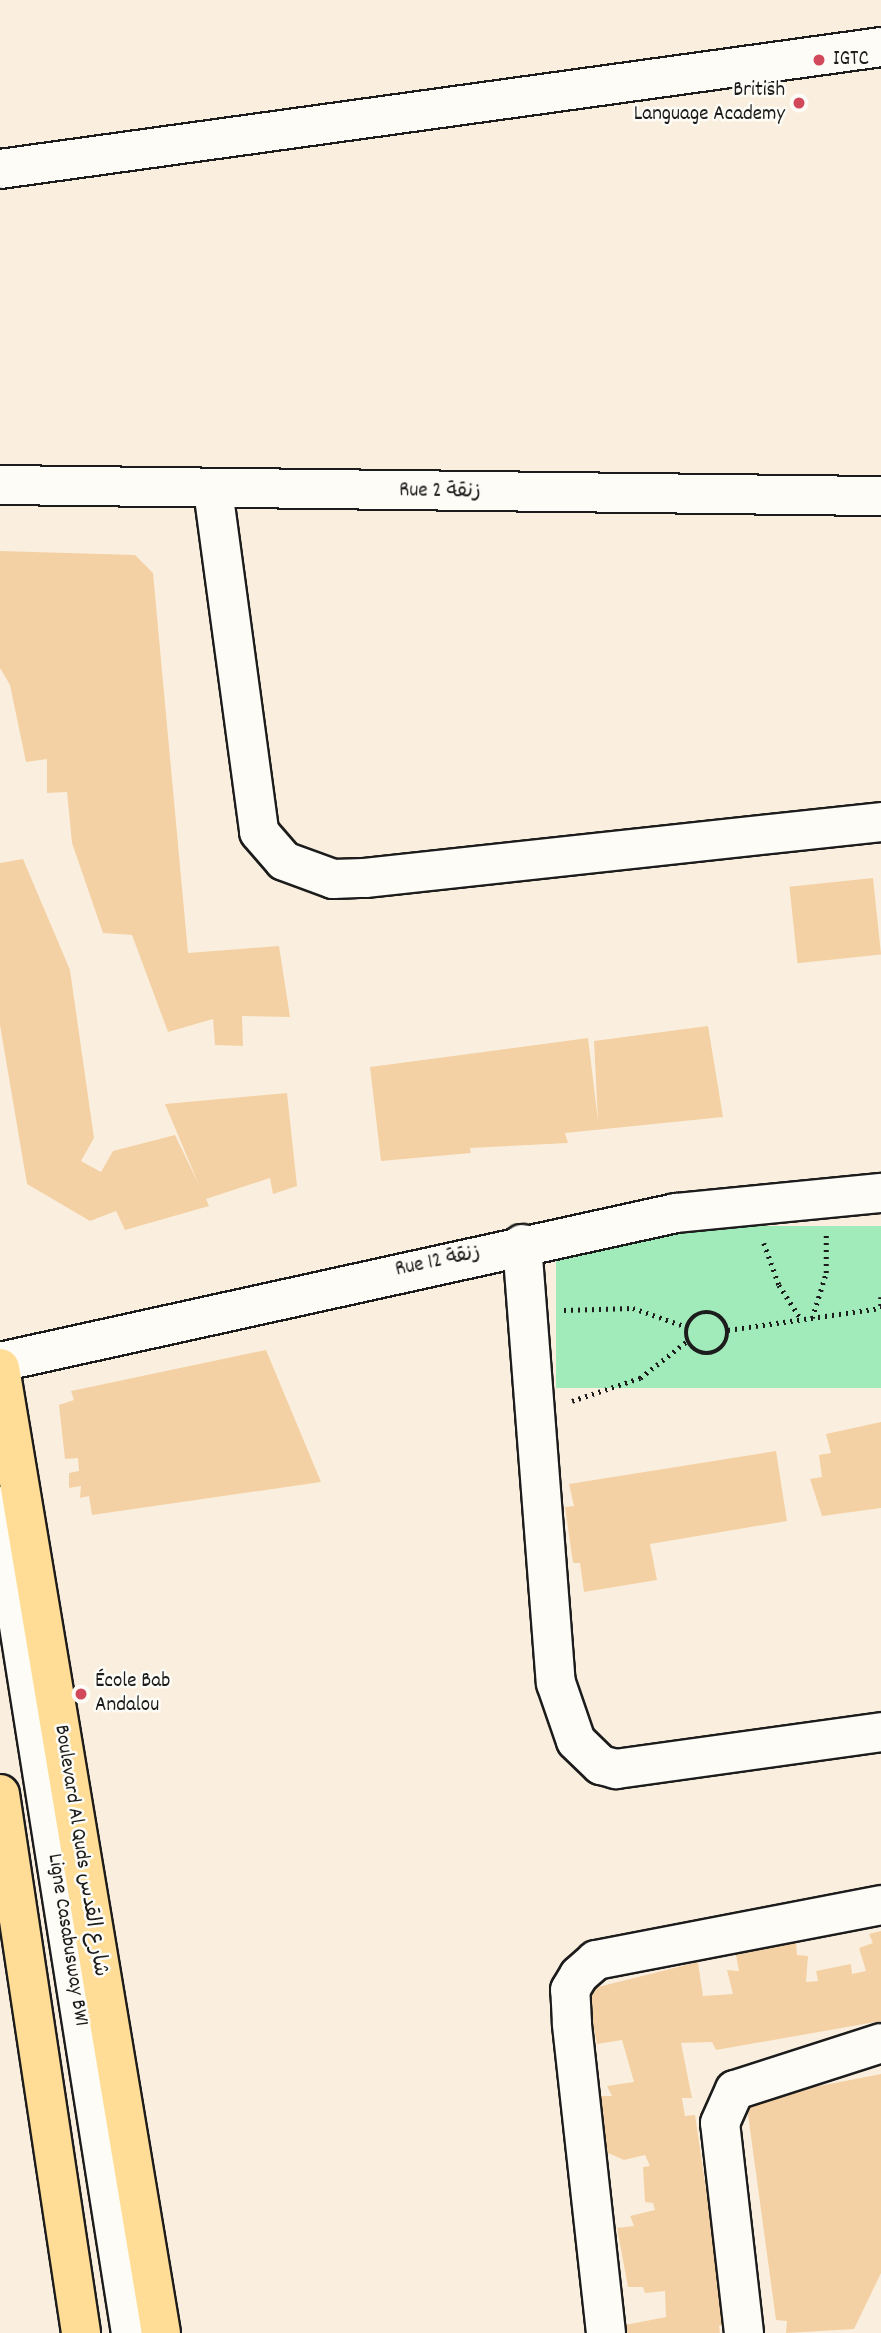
<!DOCTYPE html>
<meta charset="utf-8">
<style>
body{margin:0}
#map{position:relative;width:881px;height:2333px;overflow:hidden;background:#faefde;font-family:Dekko,"Playpen Sans Arabic",sans-serif}
div>[style]{position:absolute}
[style*='--x']{left:calc(var(--x)*1px);top:calc(var(--y)*1px);width:calc(var(--w)*1px);rotate:calc(var(--a)*1deg)}
.green>*{inset:0;background:#a1ebba;transform-origin:0 0}
.building>*{inset:0;background:#f4d1a4;transform-origin:0 0}
.path>*{height:4.5px;margin-top:-2.25px;transform-origin:0;background:repeating-linear-gradient(90deg,#1c1c1c 0 2px,transparent 0 7px)}
.path>.ring{margin:-2.25px;padding:0;box-sizing:content-box;background:none;border:4.5px solid #1c1c1c;border-radius:50%}
.roads{filter:drop-shadow(2px 0 #1c1c1c) drop-shadow(-2px 0 #1c1c1c) drop-shadow(0 2px #1c1c1c) drop-shadow(0 -2px #1c1c1c)}
.minor>*{height:38px;margin:-19px;padding:0 19px;transform-origin:19px;border-radius:19px;background:#fdfcf7}
.major>*{height:38px;margin:-19px;padding:0 19px;transform-origin:19px;border-radius:19px;background:#ffdd96}
.dots>*{width:19px;height:19px;translate:-50% -50%;box-sizing:border-box;border:4px solid #fdfcf7;border-radius:50%}
span{translate:-50% -50%;white-space:nowrap;text-align:center;line-height:1.15;-webkit-text-stroke:5px #fdfcf7;paint-order:stroke}
.poi-label{font-size:21px;color:#1c1c1c}
.left{translate:0 -50%;text-align:left}
.right{translate:-100% -50%;text-align:right}
.street-label{font-size:21px;color:#1c1c1c}
</style>
<div id="map">
<div class="green">
<div style="left:881px;top:1226px;width:162px;height:325px;rotate:90deg"></div>
</div>
<div class="building">
<div style="clip-path:polygon(0 551px,135px 555px,153px 573px,188px 953px,279px 946px,290px 1017px,242px 1016px,243px 1046px,215px 1045px,213px 1019px,168px 1032px,132px 935px,103px 933px,72px 843px,67px 792px,47px 793px,47px 759px,26px 762px,10px 685px,0 668px)"></div>
<div style="clip-path:polygon(23px 859px,70px 970px,94px 1138px,81px 1161px,101px 1172px,113px 1151px,175px 1135px,199px 1185px,165px 1104px,287px 1093px,297px 1186px,273px 1194px,270px 1178px,206px 1199px,209px 1206px,125px 1230px,116px 1211px,90px 1221px,27px 1184px,0 1025px,0 863px)"></div>
<div style="left:873px;top:878px;width:77px;height:84px;rotate:84deg"></div>
<div style="clip-path:polygon(708px 1026px,723px 1117px,565px 1133px,568px 1143px,470px 1148px,471px 1153px,381px 1161px,370px 1067px,588px 1038px,598px 1121px,594px 1041px)"></div>
<div style="clip-path:polygon(266px 1350px,321px 1482px,92px 1515px,89px 1496px,80px 1498px,81px 1486px,69px 1488px,69px 1473px,79px 1471px,78px 1458px,65px 1459px,59px 1405px,74px 1400px,71px 1391px)"></div>
<div style="clip-path:polygon(881px 1422px,881px 1508px,822px 1516px,810px 1479px,822px 1477px,819px 1455px,831px 1453px,826px 1434px)"></div>
<div style="clip-path:polygon(776px 1451px,787px 1521px,650px 1544px,657px 1580px,584px 1592px,580px 1563px,573px 1563px,565px 1507px,574px 1506px,569px 1484px)"></div>
<div style="clip-path:polygon(881px 1931px,881px 2021px,716px 2050px,712px 2042px,681px 2043px,692px 2098px,682px 2098px,685px 2116px,695px 2115px,726px 2324px,719px 2326px,720px 2333px,590px 2333px,622px 2306px,625px 2325px,666px 2317px,665px 2291px,645px 2293px,643px 2287px,628px 2287px,617px 2228px,634px 2226px,630px 2216px,655px 2210px,653px 2203px,645px 2202px,643px 2167px,650px 2166px,645px 2155px,624px 2160px,608px 2153px,596px 2096px,612px 2096px,607px 2086px,634px 2082px,622px 2040px,597px 2044px,586px 1990px,698px 1962px,703px 1996px,733px 1994px,727px 1970px,739px 1971px,736px 1955px,796px 1941px,797px 1955px,808px 1956px,806px 1982px,818px 1981px,816px 1971px,851px 1964px,852px 1974px,866px 1971px,859px 1948px,873px 1943px,869px 1934px)"></div>
<div style="clip-path:polygon(881px 2074px,881px 2273px,854px 2329px,786px 2333px,787px 2321px,776px 2320px,746px 2100px)"></div>
</div>
<div class="path">
<div style="--x:764;--y:1243;--w:45;--a:70.3"></div>
<div style="--x:779;--y:1285;--w:40;--a:57.1"></div>
<div style="--x:881;--y:1297;--w:11;--a:90"></div>
<div style="--x:564;--y:1310;--w:69;--a:-1.7"></div>
<div style="--x:633;--y:1308;--w:57;--a:19.4"></div>
<div class="ring" style="left:686px;top:1312px;width:37.5px;height:37.5px"></div>
<div style="--x:812;--y:1318;--w:47;--a:-72.7"></div>
<div style="--x:826;--y:1273;--w:39;--a:-90"></div>
<div style="--x:728;--y:1330;--w:155;--a:-8.2"></div>
<div style="--x:572;--y:1401;--w:72;--a:-18.7"></div>
<div style="--x:640;--y:1378;--w:60;--a:-38.2"></div>
</div>
<div class="roads">
<div class="minor">
<div style="--x:0;--y:169;--w:889;--a:-7.88"></div>
<div style="--x:0;--y:485;--w:881;--a:0.72"></div>
<div style="--x:213;--y:490;--w:345;--a:82.3"></div>
<div style="--x:259;--y:832;--w:38;--a:49"></div>
<div style="--x:284;--y:861;--w:52;--a:20.2"></div>
<div style="--x:333;--y:879;--w:32;--a:-2"></div>
<div style="--x:365;--y:878;--w:519;--a:-6.19"></div>
<div style="--x:522;--y:1244;--w:440;--a:85.6"></div>
<div style="--x:556;--y:1683;--w:61;--a:71"></div>
<div style="--x:576;--y:1741;--w:35;--a:44"></div>
<div style="--x:601;--y:1765;--w:16;--a:15"></div>
<div style="--x:616;--y:1769;--w:268;--a:-7.9"></div>
<div style="--x:0;--y:1362;--w:692;--a:-12.43"></div>
<div style="--x:676;--y:1213;--w:206;--a:-5.6"></div>
<div style="--x:0;--y:1506;--w:837;--a:81"></div>
<div style="--x:606;--y:2333;--w:312;--a:-96.3"></div>
<div style="--x:572;--y:2023;--w:33;--a:-93"></div>
<div style="--x:570;--y:1990;--w:17;--a:-59"></div>
<div style="--x:579;--y:1975;--w:23;--a:-41"></div>
<div style="--x:596;--y:1960;--w:290;--a:-10.9"></div>
<div style="--x:744;--y:2333;--w:211;--a:-96.5"></div>
<div style="--x:720;--y:2123;--w:36;--a:-66"></div>
<div style="--x:735;--y:2090;--w:153;--a:-17.8"></div>
</div>
<div class="major">
<div style="--x:0;--y:1368;--w:978;--a:80.53"></div>
<div style="--x:0;--y:1794;--w:545;--a:81.45"></div>
</div>
</div>
<div class="dots">
<div style="left:819px;top:60px;background:#d1495b"></div>
<div style="left:799px;top:103px;background:#d1495b"></div>
<div style="left:81px;top:1694px;background:#d1495b"></div>
</div>
<div class="poi-label">
<span class="left" style="left:833px;top:60px">IGTC</span>
<span class="right" style="left:785px;top:103px">British<br>Language Academy</span>
<span class="left" style="left:95px;top:1694px">École Bab<br>Andalou</span>
</div>
<div class="street-label">
<span style="left:440px;top:492px;rotate:1deg">Rue 2 زنقة</span>
<span style="left:438px;top:1262px;rotate:-12deg">Rue 12 زنقة</span>
<span style="left:80px;top:1851px;rotate:81deg">Boulevard Al Quds شارع القدس</span>
<span style="left:67px;top:1940px;rotate:81deg">Ligne Casabusway BW1</span>
</div>
</div>
